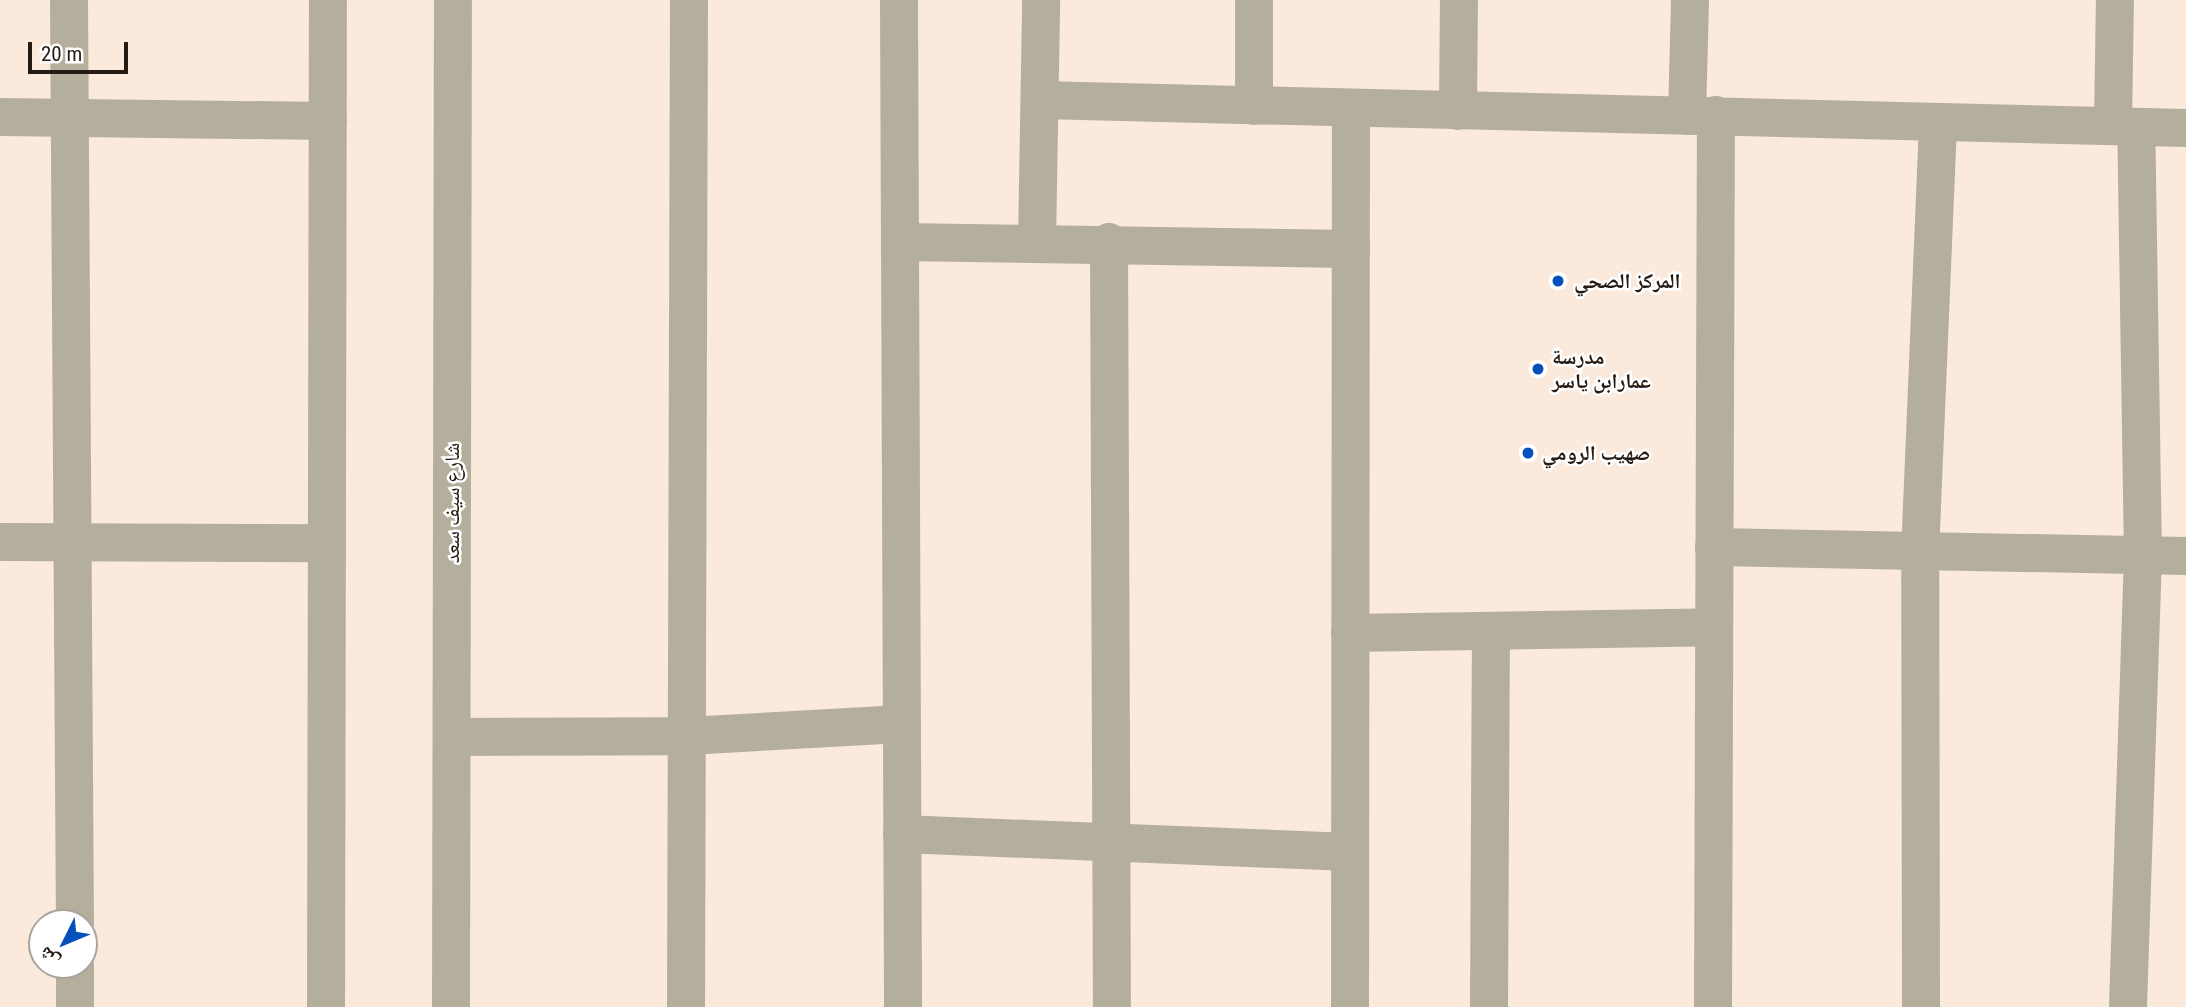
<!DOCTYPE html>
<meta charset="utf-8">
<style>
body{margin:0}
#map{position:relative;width:2186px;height:1007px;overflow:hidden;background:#fbe9db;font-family:"Roboto Condensed","Noto Naskh Arabic",sans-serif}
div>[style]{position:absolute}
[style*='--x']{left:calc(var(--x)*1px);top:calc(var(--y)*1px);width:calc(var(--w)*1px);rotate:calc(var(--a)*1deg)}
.minor>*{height:38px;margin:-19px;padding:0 19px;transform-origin:19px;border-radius:19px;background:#b4af9d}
.dots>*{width:19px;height:19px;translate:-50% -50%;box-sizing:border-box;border:4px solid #fff;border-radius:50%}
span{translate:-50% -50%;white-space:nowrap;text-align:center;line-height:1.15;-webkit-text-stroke:5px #fff;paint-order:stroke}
.poi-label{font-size:21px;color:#261b12;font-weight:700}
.left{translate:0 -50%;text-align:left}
.street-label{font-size:21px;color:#261b12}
.north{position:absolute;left:28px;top:909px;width:70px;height:70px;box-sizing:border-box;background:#fff;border:2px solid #a8a4a0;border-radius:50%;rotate:227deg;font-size:19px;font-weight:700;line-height:28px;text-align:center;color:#261b12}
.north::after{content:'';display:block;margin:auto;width:24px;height:32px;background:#0550ba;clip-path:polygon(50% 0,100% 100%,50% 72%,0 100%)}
.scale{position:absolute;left:28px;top:42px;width:100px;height:32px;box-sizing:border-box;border:4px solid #261b12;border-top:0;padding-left:9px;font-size:21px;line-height:24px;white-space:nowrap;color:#261b12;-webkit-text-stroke:5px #fff;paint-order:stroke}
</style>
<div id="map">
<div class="minor">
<div style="--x:69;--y:0;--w:923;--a:89.63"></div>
<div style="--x:899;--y:0;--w:1007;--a:89.77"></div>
<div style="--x:1041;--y:100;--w:1145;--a:1.4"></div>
<div style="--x:1254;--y:106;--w:106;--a:-90"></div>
<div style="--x:1458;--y:111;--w:111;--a:-89.5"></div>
<div style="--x:1687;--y:116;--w:116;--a:-88.5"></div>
<div style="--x:0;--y:117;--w:328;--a:0.7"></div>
<div style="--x:2113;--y:124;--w:124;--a:-89.1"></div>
<div style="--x:1037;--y:241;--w:241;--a:-89"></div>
<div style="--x:900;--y:242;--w:451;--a:0.9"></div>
<div style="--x:1109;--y:242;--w:765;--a:89.78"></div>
<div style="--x:0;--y:542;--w:327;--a:0.2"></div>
<div style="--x:1714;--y:547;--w:472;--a:1.1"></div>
<div style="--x:1350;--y:633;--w:364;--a:-0.9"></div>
<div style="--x:452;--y:737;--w:235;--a:-0.2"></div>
<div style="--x:687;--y:736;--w:215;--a:-3.2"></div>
<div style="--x:902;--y:834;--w:448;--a:2.3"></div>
<div style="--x:75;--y:1007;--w:42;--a:-90"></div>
<div style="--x:326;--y:1007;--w:1007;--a:-89.89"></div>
<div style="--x:451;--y:1007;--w:1007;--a:-89.89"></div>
<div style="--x:686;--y:1007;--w:1007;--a:-89.83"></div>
<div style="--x:1350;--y:1007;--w:899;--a:-89.94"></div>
<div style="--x:1489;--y:1007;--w:372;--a:-89.7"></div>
<div style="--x:1713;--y:1007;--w:892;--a:-89.81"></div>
<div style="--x:1921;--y:1007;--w:453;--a:-90.1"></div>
<div style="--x:1920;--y:554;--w:431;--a:-87.6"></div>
<div style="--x:2128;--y:1007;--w:449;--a:-88.1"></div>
<div style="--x:2143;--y:558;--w:430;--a:-90.9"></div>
</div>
<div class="dots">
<div style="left:1558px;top:281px;background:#0550ba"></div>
<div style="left:1538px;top:369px;background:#0550ba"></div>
<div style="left:1528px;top:453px;background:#0550ba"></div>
</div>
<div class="poi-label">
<span class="left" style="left:1574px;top:281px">المركز الصحي</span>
<span class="left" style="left:1552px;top:369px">مدرسة<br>عمارابن ياسر</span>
<span class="left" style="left:1542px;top:453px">صهيب الرومي</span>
</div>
<div class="street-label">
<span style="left:452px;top:503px;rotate:-90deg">شارع سيف سعد</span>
</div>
<div class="north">ش</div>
<div class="scale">20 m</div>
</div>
